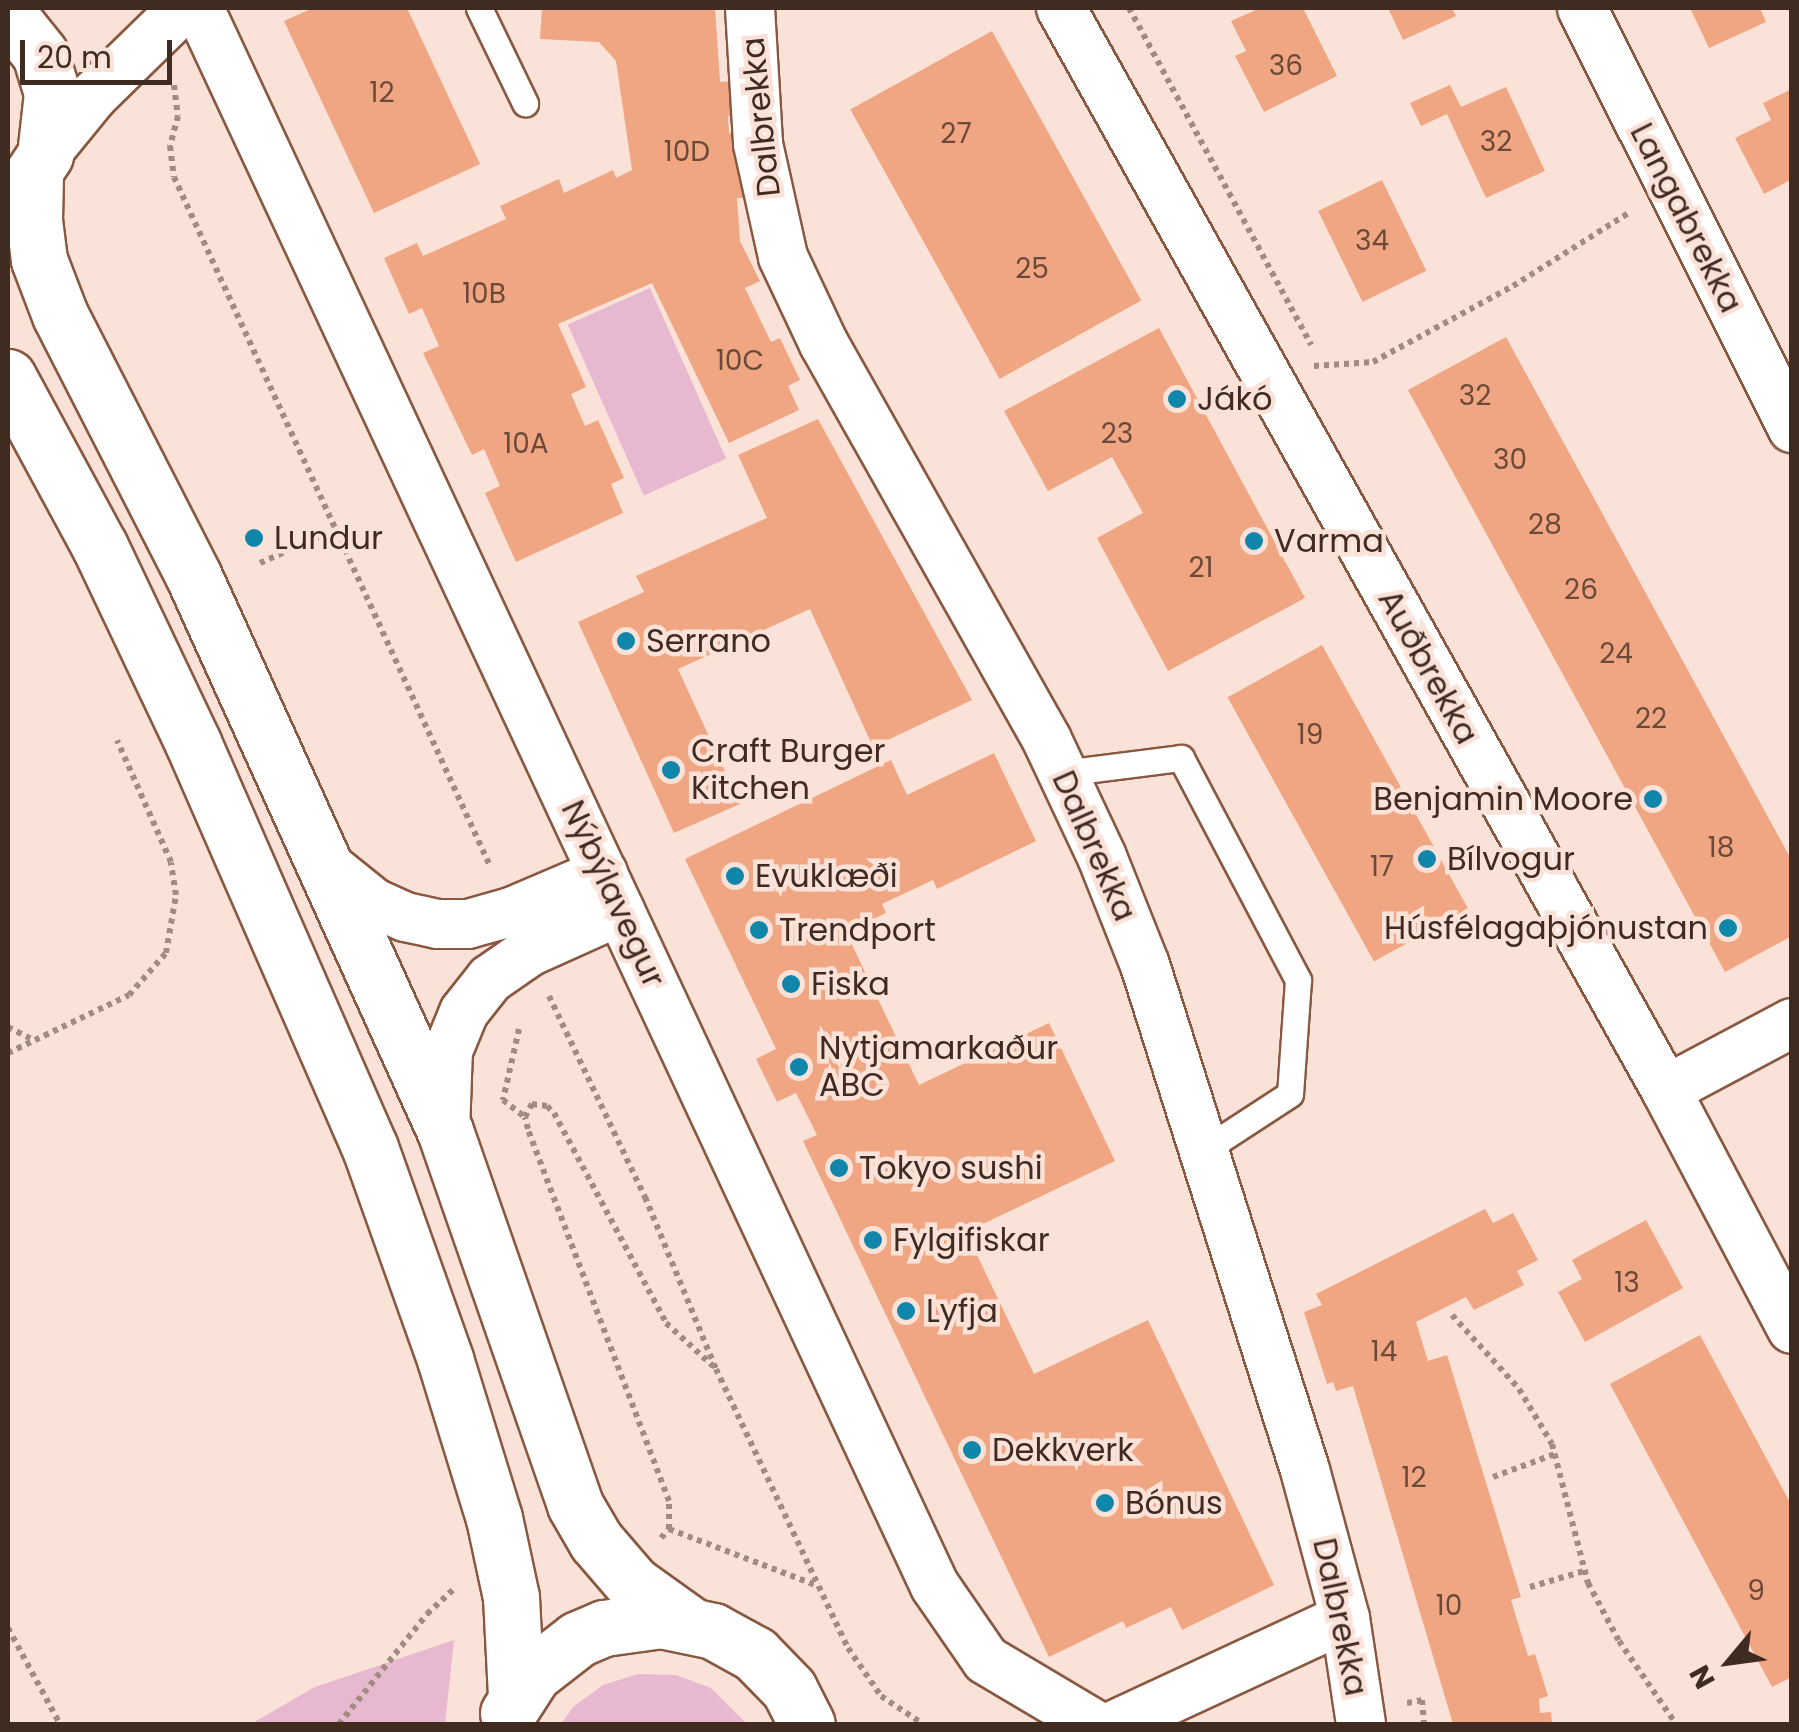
<!DOCTYPE html>
<meta charset="utf-8">
<style>
body{margin:0}
#map{position:relative;width:1799px;height:1732px;overflow:hidden;background:#fae2d8;font-family:Poppins,sans-serif}
div>[style]{position:absolute}
[style*='--x']{left:calc(var(--x)*1px);top:calc(var(--y)*1px);width:calc(var(--w)*1px);rotate:calc(var(--a)*1deg)}
.green>*{inset:0;background:#e7b8cf;transform-origin:0 0}
.building>*{inset:0;background:#f0a682;transform-origin:0 0}
.path>*{height:6px;margin-top:-3px;transform-origin:0;background:repeating-linear-gradient(90deg,#a28b81 0 5px,transparent 0 10px)}
.roads{filter:drop-shadow(2px 0 #895840) drop-shadow(-2px 0 #895840) drop-shadow(0 2px #895840) drop-shadow(0 -2px #895840)}
.service>*{height:25px;margin:-12.5px;padding:0 12.5px;transform-origin:12.5px;border-radius:12.5px;background:#fff}
.minor>*{height:48px;margin:-24px;padding:0 24px;transform-origin:24px;border-radius:24px;background:#fff}
.primary>*{height:55px;margin:-27.5px;padding:0 27.5px;transform-origin:27.5px;border-radius:27.5px;background:#fff}
.dots>*{width:28px;height:28px;translate:-50% -50%;box-sizing:border-box;border:5px solid #fae2d8;border-radius:50%}
span{translate:-50% -50%;white-space:nowrap;text-align:center;line-height:1.15;-webkit-text-stroke:9px #fae2d8;paint-order:stroke}
.number-label{font-size:28px;color:#6c4a39}
.number-label span{-webkit-text-stroke-width:0}
.street-label{font-size:32px;color:#402b21}
.poi-label{font-size:32px;color:#402b21}
.left{translate:0 -50%;text-align:left}
.right{translate:-100% -50%;text-align:right}
.frame{position:absolute;inset:0;border:10px solid #402b21;pointer-events:none}
.north{position:absolute;left:1679px;top:1612px;width:100px;height:100px;-webkit-text-stroke:8px #fae2d8;paint-order:stroke;rotate:241deg;font-size:28px;font-weight:700;line-height:40px;text-align:center;color:#402b21}
.north::after{content:'';display:block;margin:auto;width:35px;height:45px;background:#402b21;clip-path:polygon(50% 0,100% 100%,50% 72%,0 100%)}
.scale{position:absolute;left:20px;top:40px;width:152px;height:45px;box-sizing:border-box;border:5px solid #402b21;border-top:0;padding-left:12px;font-size:30px;line-height:35px;white-space:nowrap;color:#402b21;-webkit-text-stroke:8px #fae2d8;paint-order:stroke}
</style>
<div id="map">
<div class="green">
<div style="left:650px;top:288px;width:187px;height:90px;rotate:66deg"></div>
<div style="clip-path:polygon(454px 1640px,445px 1724px,251px 1724px,315px 1687px)"></div>
<div style="clip-path:polygon(638px 1674px,676px 1675px,711px 1688px,747px 1724px,561px 1724px,573px 1707px,603px 1685px)"></div>
</div>
<div class="building">
<div style="clip-path:polygon(313px 8px,407px 8px,480px 164px,374px 213px,284px 21px)"></div>
<div style="clip-path:polygon(542px 8px,715px 8px,720px 82px,736px 81px,738px 115px,728px 116px,729px 133px,743px 132px,747px 198px,737px 198px,740px 241px,760px 281px,745px 288px,771px 342px,780px 338px,800px 380px,788px 386px,799px 410px,729px 443px,652px 283px,558px 324px,586px 387px,571px 394px,585px 426px,598px 420px,624px 478px,611px 484px,623px 513px,516px 562px,485px 493px,500px 486px,484px 449px,472px 455px,423px 353px,439px 346px,422px 308px,409px 314px,384px 258px,417px 243px,423px 256px,506px 219px,500px 206px,559px 179px,564px 193px,613px 170px,616px 178px,632px 170px,616px 61px,599px 42px,540px 39px)"></div>
<div style="clip-path:polygon(1260px 8px,1303px 8px,1337px 76px,1264px 112px,1235px 56px,1246px 51px,1231px 21px)"></div>
<div style="clip-path:polygon(1388px 8px,1452px 8px,1456px 16px,1403px 40px)"></div>
<div style="clip-path:polygon(1690px 8px,1760px 8px,1766px 22px,1709px 48px)"></div>
<div style="left:992px;top:31px;width:308px;height:162px;rotate:61deg"></div>
<div style="clip-path:polygon(1450px 85px,1461px 107px,1506px 87px,1545px 171px,1486px 198px,1447px 114px,1421px 126px,1410px 103px)"></div>
<div style="clip-path:polygon(1792px 89px,1792px 179px,1764px 194px,1735px 138px,1771px 120px,1763px 103px)"></div>
<div style="left:1382px;top:180px;width:101px;height:71px;rotate:64deg"></div>
<div style="clip-path:polygon(1159px 328px,1305px 598px,1168px 671px,1097px 538px,1143px 513px,1112px 457px,1048px 491px,1004px 411px)"></div>
<div style="clip-path:polygon(1506px 337px,1792px 861px,1792px 936px,1725px 972px,1408px 390px)"></div>
<div style="clip-path:polygon(818px 419px,972px 700px,873px 747px,810px 609px,678px 669px,740px 804px,674px 833px,578px 622px,644px 592px,636px 576px,767px 518px,738px 455px)"></div>
<div style="left:1322px;top:645px;width:302px;height:108px;rotate:61deg"></div>
<div style="clip-path:polygon(994px 753px,1036px 841px,937px 889px,933px 880px,882px 904px,886px 913px,846px 932px,919px 1085px,1049px 1023px,1115px 1161px,966px 1232px,1034px 1374px,1148px 1320px,1274px 1585px,1182px 1630px,1171px 1607px,1126px 1628px,1123px 1621px,1049px 1657px,803px 1141px,817px 1135px,796px 1093px,777px 1102px,756px 1059px,776px 1049px,685px 859px,891px 760px,907px 795px)"></div>
<div style="clip-path:polygon(1485px 1209px,1493px 1223px,1513px 1213px,1538px 1260px,1517px 1271px,1524px 1285px,1474px 1310px,1466px 1297px,1416px 1322px,1428px 1361px,1447px 1355px,1521px 1597px,1511px 1600px,1528px 1656px,1535px 1654px,1548px 1696px,1539px 1699px,1540px 1713px,1551px 1712px,1552px 1724px,1453px 1724px,1353px 1386px,1336px 1391px,1333px 1382px,1327px 1384px,1304px 1312px,1322px 1305px,1316px 1294px)"></div>
<div style="clip-path:polygon(1646px 1220px,1683px 1288px,1585px 1342px,1558px 1292px,1582px 1279px,1572px 1260px)"></div>
<div style="clip-path:polygon(1700px 1335px,1792px 1506px,1792px 1677px,1772px 1687px,1610px 1384px)"></div>
</div>
<div class="path">
<div style="--x:1129;--y:8;--w:383;--a:61.6"></div>
<div style="--x:174;--y:85;--w:31;--a:83"></div>
<div style="--x:178;--y:116;--w:31;--a:105"></div>
<div style="--x:170;--y:146;--w:31;--a:83"></div>
<div style="--x:174;--y:177;--w:758;--a:65.36"></div>
<div style="--x:1314;--y:366;--w:59;--a:-3.9"></div>
<div style="--x:1373;--y:362;--w:159;--a:-28.5"></div>
<div style="--x:1513;--y:286;--w:138;--a:-32.3"></div>
<div style="--x:260;--y:563;--w:84;--a:-23.8"></div>
<div style="--x:549;--y:996;--w:223;--a:64.5"></div>
<div style="--x:645;--y:1197;--w:186;--a:67.6"></div>
<div style="--x:716;--y:1369;--w:309;--a:64.7"></div>
<div style="--x:848;--y:1648;--w:58;--a:55.5"></div>
<div style="--x:881;--y:1696;--w:50;--a:33.7"></div>
<div style="--x:8;--y:1027;--w:25;--a:27"></div>
<div style="--x:519;--y:1029;--w:73;--a:102.7"></div>
<div style="--x:503;--y:1100;--w:28;--a:38"></div>
<div style="--x:8;--y:1053;--w:134;--a:-25.6"></div>
<div style="--x:129;--y:995;--w:56;--a:-48.6"></div>
<div style="--x:166;--y:953;--w:59;--a:-80.2"></div>
<div style="--x:176;--y:895;--w:33;--a:-99"></div>
<div style="--x:171;--y:862;--w:133;--a:-113.9"></div>
<div style="--x:1452;--y:1315;--w:100;--a:47.8"></div>
<div style="--x:1519;--y:1389;--w:64;--a:59"></div>
<div style="--x:1552;--y:1444;--w:144;--a:75.5"></div>
<div style="--x:1588;--y:1583;--w:66;--a:61.9"></div>
<div style="--x:1619;--y:1641;--w:101;--a:55.5"></div>
<div style="--x:1493;--y:1477;--w:66;--a:-20.4"></div>
<div style="--x:669;--y:1529;--w:160;--a:20.9"></div>
<div style="--x:661;--y:1538;--w:12;--a:-48"></div>
<div style="--x:669;--y:1529;--w:28;--a:-90"></div>
<div style="--x:669;--y:1501;--w:398;--a:-110.8"></div>
<div style="--x:528;--y:1129;--w:12;--a:-104"></div>
<div style="--x:525;--y:1117;--w:15;--a:-62"></div>
<div style="--x:532;--y:1104;--w:15;--a:8"></div>
<div style="--x:547;--y:1106;--w:10;--a:45"></div>
<div style="--x:554;--y:1113;--w:238;--a:61.9"></div>
<div style="--x:666;--y:1323;--w:64;--a:42.5"></div>
<div style="--x:1530;--y:1587;--w:56;--a:-16.5"></div>
<div style="--x:8;--y:1628;--w:109;--a:61.6"></div>
<div style="--x:1407;--y:1703;--w:15;--a:-11"></div>
<div style="--x:1422;--y:1700;--w:24;--a:85"></div>
<div style="--x:339;--y:1724;--w:141;--a:-51.3"></div>
<div style="--x:427;--y:1614;--w:37;--a:-43"></div>
</div>
<div class="roads">
<div class="service">
<div style="--x:479;--y:8;--w:106;--a:64.2"></div>
<div style="--x:1062;--y:773;--w:120;--a:-7.2"></div>
<div style="--x:1181;--y:758;--w:251;--a:62.2"></div>
<div style="--x:1298;--y:980;--w:114;--a:94"></div>
<div style="--x:1290;--y:1094;--w:103;--a:146.9"></div>
</div>
<div class="minor">
<div style="--x:199;--y:8;--w:1741;--a:65"></div>
<div style="--x:935;--y:1586;--w:90;--a:55.4"></div>
<div style="--x:986;--y:1660;--w:126;--a:30.7"></div>
<div style="--x:750;--y:8;--w:136;--a:86.6"></div>
<div style="--x:758;--y:144;--w:116;--a:77.5"></div>
<div style="--x:783;--y:257;--w:96;--a:64.8"></div>
<div style="--x:824;--y:344;--w:454;--a:60.6"></div>
<div style="--x:1047;--y:740;--w:129;--a:64.8"></div>
<div style="--x:1102;--y:857;--w:116;--a:68.3"></div>
<div style="--x:1145;--y:965;--w:530;--a:72.42"></div>
<div style="--x:1305;--y:1470;--w:153;--a:74.9"></div>
<div style="--x:1345;--y:1618;--w:107;--a:81.4"></div>
<div style="--x:1061;--y:8;--w:1240;--a:60.79"></div>
<div style="--x:1666;--y:1090;--w:270;--a:62.2"></div>
<div style="--x:1582;--y:8;--w:470;--a:63.4"></div>
<div style="--x:45;--y:155;--w:77;--a:-50.8"></div>
<div style="--x:94;--y:95;--w:124;--a:-44.3"></div>
<div style="--x:328;--y:866;--w:59;--a:38.8"></div>
<div style="--x:374;--y:903;--w:34;--a:24"></div>
<div style="--x:405;--y:917;--w:33;--a:12"></div>
<div style="--x:437;--y:924;--w:31;--a:0"></div>
<div style="--x:468;--y:924;--w:45;--a:-15.6"></div>
<div style="--x:511;--y:912;--w:100;--a:-23"></div>
<div style="--x:1666;--y:1090;--w:143;--a:-28"></div>
<div style="--x:445;--y:1131;--w:80;--a:-87.9"></div>
<div style="--x:448;--y:1051;--w:42;--a:-67.7"></div>
<div style="--x:464;--y:1012;--w:42;--a:-51.8"></div>
<div style="--x:490;--y:979;--w:47;--a:-34.7"></div>
<div style="--x:529;--y:952;--w:100;--a:-24.3"></div>
<div style="--x:1117;--y:1724;--w:251;--a:-24.9"></div>
</div>
<div class="primary">
<div style="--x:8;--y:14;--w:51;--a:51.3"></div>
<div style="--x:40;--y:54;--w:41;--a:72.9"></div>
<div style="--x:52;--y:93;--w:62;--a:96.4"></div>
<div style="--x:45;--y:155;--w:58;--a:123.7"></div>
<div style="--x:35;--y:176;--w:44;--a:91.3"></div>
<div style="--x:34;--y:220;--w:40;--a:82.9"></div>
<div style="--x:39;--y:260;--w:59;--a:69.1"></div>
<div style="--x:60;--y:315;--w:294;--a:62.9"></div>
<div style="--x:194;--y:577;--w:608;--a:65.63"></div>
<div style="--x:445;--y:1131;--w:396;--a:70.8"></div>
<div style="--x:575;--y:1505;--w:42;--a:59.7"></div>
<div style="--x:596;--y:1541;--w:57;--a:49.3"></div>
<div style="--x:633;--y:1584;--w:69;--a:35.5"></div>
<div style="--x:8;--y:377;--w:193;--a:61.6"></div>
<div style="--x:100;--y:547;--w:217;--a:64.6"></div>
<div style="--x:193;--y:743;--w:442;--a:66.4"></div>
<div style="--x:370;--y:1148;--w:224;--a:70.4"></div>
<div style="--x:445;--y:1359;--w:166;--a:72.9"></div>
<div style="--x:494;--y:1518;--w:81;--a:77.9"></div>
<div style="--x:511;--y:1597;--w:100;--a:87.1"></div>
<div style="--x:508;--y:1713;--w:46;--a:-57.3"></div>
<div style="--x:533;--y:1674;--w:57;--a:-37.9"></div>
<div style="--x:578;--y:1639;--w:28;--a:-23"></div>
<div style="--x:604;--y:1628;--w:58;--a:-8"></div>
<div style="--x:661;--y:1620;--w:53;--a:11.9"></div>
<div style="--x:713;--y:1631;--w:48;--a:28.7"></div>
<div style="--x:755;--y:1654;--w:49;--a:45.8"></div>
<div style="--x:789;--y:1689;--w:39;--a:63"></div>
</div>
</div>
<div class="dots">
<div style="left:1177px;top:399px;background:#1086ab"></div>
<div style="left:254px;top:538px;background:#1086ab"></div>
<div style="left:1254px;top:541px;background:#1086ab"></div>
<div style="left:626px;top:641px;background:#1086ab"></div>
<div style="left:671px;top:770px;background:#1086ab"></div>
<div style="left:1653px;top:799px;background:#1086ab"></div>
<div style="left:1427px;top:859px;background:#1086ab"></div>
<div style="left:735px;top:876px;background:#1086ab"></div>
<div style="left:1728px;top:928px;background:#1086ab"></div>
<div style="left:759px;top:930px;background:#1086ab"></div>
<div style="left:791px;top:984px;background:#1086ab"></div>
<div style="left:799px;top:1067px;background:#1086ab"></div>
<div style="left:839px;top:1168px;background:#1086ab"></div>
<div style="left:873px;top:1240px;background:#1086ab"></div>
<div style="left:906px;top:1311px;background:#1086ab"></div>
<div style="left:972px;top:1450px;background:#1086ab"></div>
<div style="left:1105px;top:1503px;background:#1086ab"></div>
</div>
<div class="number-label">
<span style="left:1286px;top:66px">36</span>
<span style="left:382px;top:93px">12</span>
<span style="left:956px;top:134px">27</span>
<span style="left:1496px;top:142px">32</span>
<span style="left:687px;top:152px">10D</span>
<span style="left:1372px;top:241px">34</span>
<span style="left:1032px;top:269px">25</span>
<span style="left:484px;top:294px">10B</span>
<span style="left:740px;top:361px">10C</span>
<span style="left:1475px;top:396px">32</span>
<span style="left:1117px;top:434px">23</span>
<span style="left:526px;top:444px">10A</span>
<span style="left:1510px;top:460px">30</span>
<span style="left:1545px;top:525px">28</span>
<span style="left:1201px;top:568px">21</span>
<span style="left:1581px;top:590px">26</span>
<span style="left:1616px;top:654px">24</span>
<span style="left:1651px;top:719px">22</span>
<span style="left:1310px;top:735px">19</span>
<span style="left:1721px;top:848px">18</span>
<span style="left:1382px;top:867px">17</span>
<span style="left:1627px;top:1283px">13</span>
<span style="left:1384px;top:1352px">14</span>
<span style="left:1414px;top:1478px">12</span>
<span style="left:1756px;top:1591px">9</span>
<span style="left:1449px;top:1606px">10</span>
</div>
<div class="street-label">
<span style="left:761px;top:117px;rotate:-96deg">Dalbrekka</span>
<span style="left:1686px;top:218px;rotate:63deg">Langabrekka</span>
<span style="left:1428px;top:667px;rotate:61deg">Auðbrekka</span>
<span style="left:1094px;top:846px;rotate:66deg">Dalbrekka</span>
<span style="left:613px;top:894px;rotate:65deg">Nýbýlavegur</span>
<span style="left:1340px;top:1617px;rotate:78deg">Dalbrekka</span>
</div>
<div class="poi-label">
<span class="left" style="left:1197px;top:399px">Jákó</span>
<span class="left" style="left:274px;top:538px">Lundur</span>
<span class="left" style="left:1274px;top:541px">Varma</span>
<span class="left" style="left:646px;top:641px">Serrano</span>
<span class="left" style="left:691px;top:770px">Craft Burger<br>Kitchen</span>
<span class="right" style="left:1633px;top:799px">Benjamin Moore</span>
<span class="left" style="left:1447px;top:859px">Bílvogur</span>
<span class="left" style="left:755px;top:876px">Evuklæði</span>
<span class="right" style="left:1708px;top:928px">Húsfélagaþjónustan</span>
<span class="left" style="left:779px;top:930px">Trendport</span>
<span class="left" style="left:811px;top:984px">Fiska</span>
<span class="left" style="left:819px;top:1067px">Nytjamarkaður<br>ABC</span>
<span class="left" style="left:859px;top:1168px">Tokyo sushi</span>
<span class="left" style="left:893px;top:1240px">Fylgifiskar</span>
<span class="left" style="left:926px;top:1311px">Lyfja</span>
<span class="left" style="left:992px;top:1450px">Dekkverk</span>
<span class="left" style="left:1125px;top:1503px">Bónus</span>
</div>
<div class="frame"></div>
<div class="north">N</div>
<div class="scale">20 m</div>
</div>
